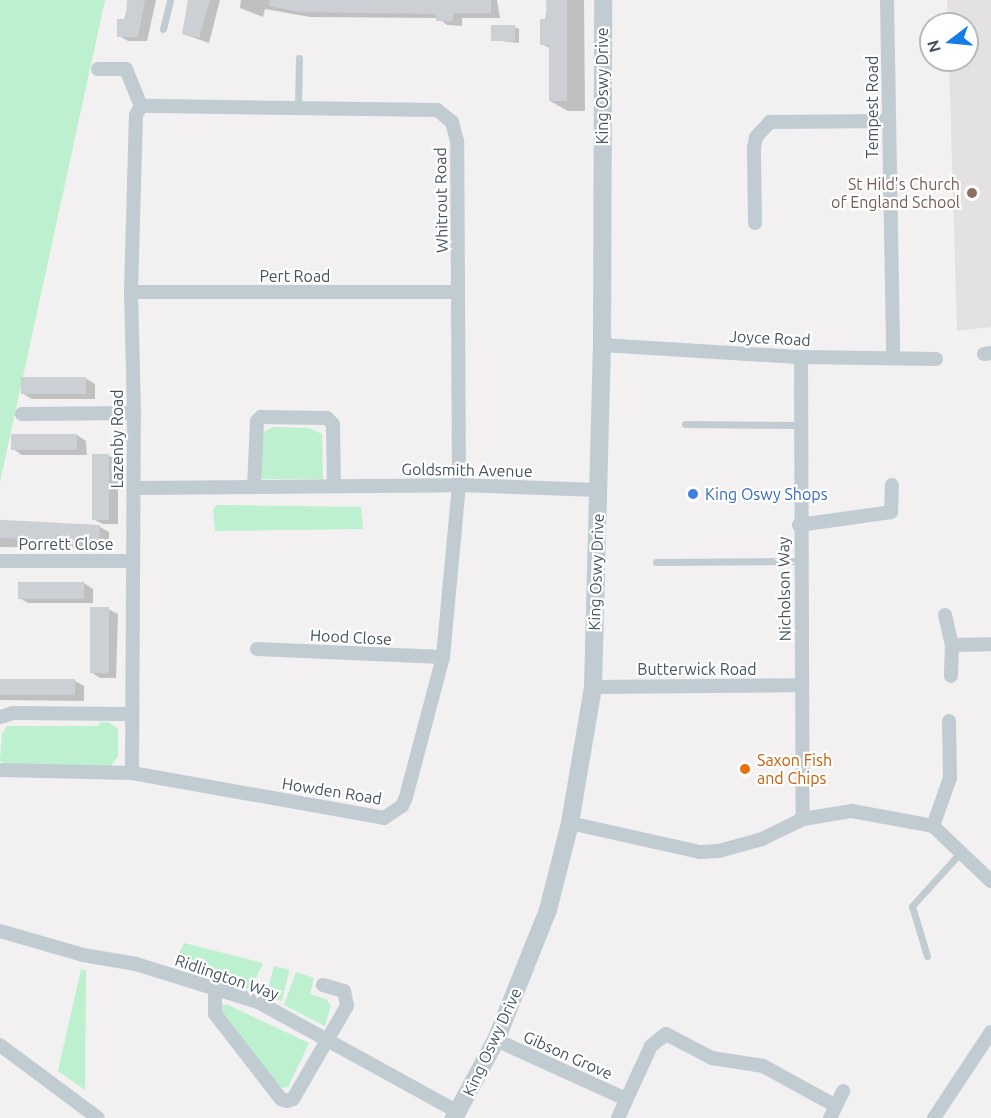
<!DOCTYPE html>
<style>
body{margin:0}
#map{position:relative;width:991px;height:1118px;overflow:hidden;background:#f2f0f0;font-family:Ubuntu,sans-serif}
div>[style]{position:absolute}
[style*='--x']{left:calc(var(--x)*1px);top:calc(var(--y)*1px);width:calc(var(--w)*1px);rotate:calc(var(--a)*1deg)}
.education>*{inset:0;background:#e3e1e2}
.green>*{inset:0;background:#bdf0ce;transform-origin:0 0}
.shadow>*{inset:0;background:#0003}
.building>*{inset:0;background:#cccfd4;transform-origin:0 0}
.service>*{height:7px;margin:-3.5px;padding:0 3.5px;transform-origin:3.5px;border-radius:3.5px;background:#c0cbd2}
.minor>*{height:14px;margin:-7px;padding:0 7px;transform-origin:7px;border-radius:7px;background:#c0cbd2}
.tertiary>*{height:18px;margin:-9px;padding:0 9px;transform-origin:9px;border-radius:9px;background:#c0cbd2}
.dots>*{width:16px;height:16px;translate:-50% -50%;box-sizing:border-box;border:3px solid #fff;border-radius:50%}
span{translate:-50% -50%;white-space:nowrap;text-align:center;line-height:1.15;-webkit-text-stroke:4.5px #fff;paint-order:stroke}
.street-label{font-size:16px;color:#47545e}
.education-label{font-size:16px;color:#785e54}
.right{translate:-100% -50%;text-align:right}
.shop-label{font-size:16px;color:#366cbe}
.left{translate:0 -50%;text-align:left}
.food-label{font-size:16px;color:#c56008}
.north{position:absolute;left:919px;top:12px;width:60px;height:60px;box-sizing:border-box;background:#fff;border:2px solid #b5bbbf;border-radius:50%;rotate:254deg;font-size:16px;font-weight:700;line-height:24px;text-align:center;color:#47545e}
.north::after{content:'';display:block;margin:auto;width:21px;height:27px;background:#157de7;clip-path:polygon(50% 0,100% 100%,50% 72%,0 100%)}
</style>
<div id="map">
<div class="education">
<div style="clip-path:polygon(947px 0,991px 0,991px 327px,957px 331px,949px 60px,967px 60px,967px 24px,948px 24px)"></div>
</div>
<div class="green">
<div style="clip-path:polygon(0 0,105px 0,0 482px)"></div>
<div style="clip-path:polygon(273px 427px,309px 428px,322px 434px,323px 479px,261px 479px,262px 433px)"></div>
<div style="clip-path:polygon(217px 505px,361px 507px,363px 529px,215px 531px,213px 509px)"></div>
<div style="clip-path:polygon(101px 722px,108px 722px,118px 729px,118px 756px,111px 766px,7px 765px,0 761px,2px 734px,7px 726px,98px 726px)"></div>
<div style="clip-path:polygon(184px 943px,259px 962px,263px 964px,250px 990px,173px 966px)"></div>
<div style="left:274px;top:966px;width:16px;height:32px;rotate:14deg"></div>
<div style="clip-path:polygon(81px 969px,86px 970px,85px 1090px,58px 1071px)"></div>
<div style="clip-path:polygon(296px 972px,314px 978px,310px 994px,326px 999px,331px 1006px,325px 1026px,284px 1005px)"></div>
<div style="clip-path:polygon(226px 1004px,309px 1043px,288px 1087px,279px 1088px,270px 1080px,217px 1006px)"></div>
</div>
<div class="shadow">
<div style="clip-path:polygon(130px 0,156px 0,147px 41px,128px 41px,119px 36px)"></div>
<div style="clip-path:polygon(190px 0,220px 0,209px 43px,183px 34px)"></div>
<div style="clip-path:polygon(241px 0,497px 0,500px 18px,462px 18px,462px 26px,447px 25px,438px 18px,310px 17px,265px 9px,263px 17px,240px 8px)"></div>
<div style="clip-path:polygon(548px 0,584px 0,585px 111px,568px 111px,550px 101px,551px 49px,542px 44px)"></div>
<div style="clip-path:polygon(515px 27px,519px 29px,519px 43px,493px 40px)"></div>
<div style="clip-path:polygon(85px 378px,95px 384px,95px 399px,32px 399px,22px 393px)"></div>
<div style="clip-path:polygon(77px 435px,86px 441px,87px 455px,22px 455px,13px 449px)"></div>
<div style="clip-path:polygon(108px 455px,118px 461px,118px 524px,103px 524px,93px 519px)"></div>
<div style="clip-path:polygon(0 527px,100px 527px,109px 532px,109px 548px,0 547px)"></div>
<div style="clip-path:polygon(84px 583px,93px 589px,93px 603px,28px 603px,19px 598px)"></div>
<div style="clip-path:polygon(108px 609px,118px 614px,116px 678px,100px 678px,91px 672px)"></div>
<div style="clip-path:polygon(0 681px,75px 681px,84px 686px,84px 701px,0 700px)"></div>
</div>
<div class="building">
<div style="clip-path:polygon(127px 0,145px 0,138px 37px,117px 37px,117px 19px,126px 19px)"></div>
<div style="clip-path:polygon(188px 0,210px 0,199px 38px,182px 34px)"></div>
<div style="clip-path:polygon(270px 0,491px 0,491px 13px,453px 13px,453px 21px,436px 21px,436px 14px,300px 12px,269px 6px)"></div>
<div style="clip-path:polygon(546px 0,567px 0,567px 101px,549px 101px,549px 45px,540px 45px,540px 19px,547px 19px)"></div>
<div style="left:491px;top:25px;width:24px;height:16px"></div>
<div style="left:21px;top:377px;width:65px;height:17px"></div>
<div style="left:11px;top:434px;width:66px;height:16px"></div>
<div style="left:92px;top:454px;width:17px;height:66px"></div>
<div style="left:100px;top:525px;width:18px;height:100px;rotate:93deg"></div>
<div style="left:18px;top:582px;width:66px;height:17px"></div>
<div style="left:90px;top:607px;width:19px;height:66px"></div>
<div style="left:0;top:679px;width:75px;height:16px"></div>
</div>
<div class="service">
<div style="--x:163;--y:29;--w:30;--a:-76"></div>
<div style="--x:298;--y:108;--w:50;--a:-88.9"></div>
<div style="--x:685;--y:424;--w:115;--a:0.5"></div>
<div style="--x:656;--y:562;--w:145;--a:-0.4"></div>
<div style="--x:927;--y:956;--w:52;--a:-106.7"></div>
<div style="--x:912;--y:906;--w:73;--a:-47.8"></div>
</div>
<div class="minor">
<div style="--x:887;--y:0;--w:357;--a:89"></div>
<div style="--x:98;--y:69;--w:28;--a:0"></div>
<div style="--x:126;--y:69;--w:40;--a:68"></div>
<div style="--x:755;--y:223;--w:75;--a:-90.8"></div>
<div style="--x:754;--y:148;--w:11;--a:-80"></div>
<div style="--x:756;--y:137;--w:21;--a:-47"></div>
<div style="--x:770;--y:122;--w:118;--a:-0.5"></div>
<div style="--x:131;--y:292;--w:327;--a:0"></div>
<div style="--x:602;--y:345;--w:199;--a:3.5"></div>
<div style="--x:801;--y:357;--w:135;--a:0.8"></div>
<div style="--x:984;--y:354;--w:7;--a:-8"></div>
<div style="--x:801;--y:357;--w:462;--a:89.8"></div>
<div style="--x:22;--y:414;--w:112;--a:-0.5"></div>
<div style="--x:254;--y:487;--w:66;--a:-87.4"></div>
<div style="--x:257;--y:421;--w:6;--a:-45"></div>
<div style="--x:261;--y:417;--w:66;--a:0.9"></div>
<div style="--x:327;--y:418;--w:8;--a:45"></div>
<div style="--x:333;--y:424;--w:62;--a:89.1"></div>
<div style="--x:134;--y:488;--w:325;--a:-0.5"></div>
<div style="--x:459;--y:485;--w:140;--a:2"></div>
<div style="--x:799;--y:525;--w:93;--a:-8"></div>
<div style="--x:891;--y:512;--w:27;--a:-88"></div>
<div style="--x:0;--y:561;--w:133;--a:0"></div>
<div style="--x:945;--y:615;--w:31;--a:77"></div>
<div style="--x:952;--y:645;--w:31;--a:92"></div>
<div style="--x:952;--y:645;--w:39;--a:-1"></div>
<div style="--x:257;--y:649;--w:186;--a:2.5"></div>
<div style="--x:593;--y:687;--w:209;--a:-0.5"></div>
<div style="--x:0;--y:717;--w:14;--a:-17"></div>
<div style="--x:13;--y:713;--w:116;--a:0.5"></div>
<div style="--x:0;--y:770;--w:132;--a:1.3"></div>
<div style="--x:132;--y:773;--w:256;--a:10.1"></div>
<div style="--x:384;--y:818;--w:22;--a:-34"></div>
<div style="--x:402;--y:806;--w:10;--a:-66"></div>
<div style="--x:406;--y:797;--w:145;--a:-75.2"></div>
<div style="--x:443;--y:657;--w:173;--a:-84.7"></div>
<div style="--x:459;--y:485;--w:344;--a:-90.3"></div>
<div style="--x:457;--y:141;--w:20;--a:-105"></div>
<div style="--x:452;--y:122;--w:19;--a:-141"></div>
<div style="--x:437;--y:110;--w:296;--a:-179.2"></div>
<div style="--x:132;--y:773;--w:360;--a:-89.7"></div>
<div style="--x:134;--y:413;--w:121;--a:-91.4"></div>
<div style="--x:131;--y:292;--w:177;--a:-88.4"></div>
<div style="--x:136;--y:115;--w:10;--a:-61"></div>
<div style="--x:570;--y:823;--w:133;--a:12.6"></div>
<div style="--x:700;--y:852;--w:19;--a:-3"></div>
<div style="--x:719;--y:851;--w:45;--a:-15.6"></div>
<div style="--x:762;--y:839;--w:46;--a:-26"></div>
<div style="--x:803;--y:819;--w:50;--a:-9.3"></div>
<div style="--x:852;--y:811;--w:82;--a:10.5"></div>
<div style="--x:933;--y:826;--w:80;--a:43.5"></div>
<div style="--x:933;--y:826;--w:51;--a:-70.5"></div>
<div style="--x:950;--y:778;--w:57;--a:-91"></div>
<div style="--x:0;--y:931;--w:86;--a:16.1"></div>
<div style="--x:83;--y:955;--w:54;--a:9.6"></div>
<div style="--x:136;--y:964;--w:128;--a:17.3"></div>
<div style="--x:258;--y:1002;--w:228;--a:28.8"></div>
<div style="--x:215;--y:987;--w:27;--a:90"></div>
<div style="--x:215;--y:1014;--w:108;--a:52.2"></div>
<div style="--x:281;--y:1099;--w:6;--a:18"></div>
<div style="--x:287;--y:1101;--w:6;--a:-18"></div>
<div style="--x:293;--y:1099;--w:108;--a:-59.9"></div>
<div style="--x:347;--y:1006;--w:15;--a:-101"></div>
<div style="--x:344;--y:991;--w:22;--a:-164"></div>
<div style="--x:496;--y:1040;--w:143;--a:24.4"></div>
<div style="--x:0;--y:1045;--w:122;--a:36.7"></div>
<div style="--x:618;--y:1118;--w:79;--a:-65.4"></div>
<div style="--x:651;--y:1046;--w:19;--a:-39"></div>
<div style="--x:666;--y:1034;--w:52;--a:27.6"></div>
<div style="--x:712;--y:1058;--w:52;--a:8.9"></div>
<div style="--x:763;--y:1066;--w:83;--a:28.7"></div>
<div style="--x:830;--y:1118;--w:30;--a:-64"></div>
<div style="--x:934;--y:1118;--w:103;--a:-56.5"></div>
</div>
<div class="tertiary">
<div style="--x:454;--y:1118;--w:89;--a:-61.7"></div>
<div style="--x:496;--y:1040;--w:140;--a:-68.2"></div>
<div style="--x:548;--y:910;--w:90;--a:-75.8"></div>
<div style="--x:570;--y:823;--w:138;--a:-80.4"></div>
<div style="--x:593;--y:687;--w:342;--a:-88.5"></div>
<div style="--x:602;--y:345;--w:345;--a:-89.8"></div>
</div>
<div class="dots">
<div style="left:972px;top:193px;background:#8d6e63"></div>
<div style="left:693px;top:494px;background:#3f7fe0"></div>
<div style="left:745px;top:769px;background:#e8710a"></div>
</div>
<div class="street-label">
<span style="left:602px;top:86px;rotate:-90deg">King Oswy Drive</span>
<span style="left:872px;top:107px;rotate:-90deg">Tempest Road</span>
<span style="left:441px;top:200px;rotate:-91deg">Whitrout Road</span>
<span style="left:295px;top:276px">Pert Road</span>
<span style="left:770px;top:338px;rotate:3deg">Joyce Road</span>
<span style="left:117px;top:439px;rotate:-90deg">Lazenby Road</span>
<span style="left:467px;top:470px;rotate:1deg">Goldsmith Avenue</span>
<span style="left:66px;top:544px">Porrett Close</span>
<span style="left:596px;top:572px;rotate:-88deg">King Oswy Drive</span>
<span style="left:784px;top:589px;rotate:-91deg">Nicholson Way</span>
<span style="left:351px;top:637px;rotate:3deg">Hood Close</span>
<span style="left:697px;top:669px">Butterwick Road</span>
<span style="left:332px;top:791px;rotate:9deg">Howden Road</span>
<span style="left:227px;top:977px;rotate:19deg">Ridlington Way</span>
<span style="left:492px;top:1042px;rotate:-65deg">King Oswy Drive</span>
<span style="left:568px;top:1055px;rotate:24deg">Gibson Grove</span>
</div>
<div class="education-label">
<span class="right" style="left:960px;top:193px">St Hild's Church<br>of England School</span>
</div>
<div class="shop-label">
<span class="left" style="left:705px;top:494px">King Oswy Shops</span>
</div>
<div class="food-label">
<span class="left" style="left:757px;top:769px">Saxon Fish<br>and Chips</span>
</div>
<div class="north">N</div>
</div>
